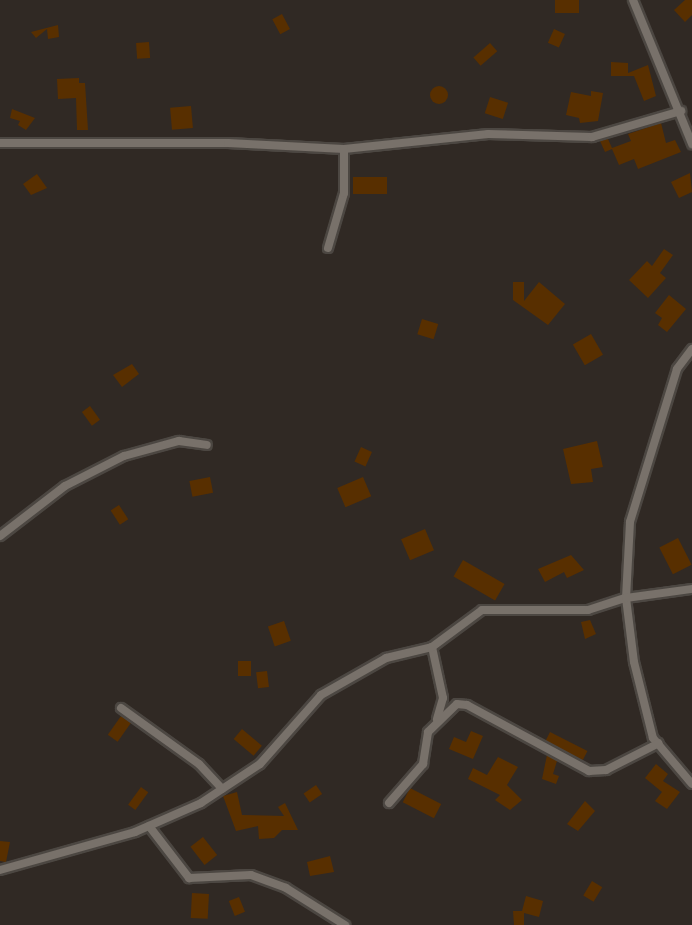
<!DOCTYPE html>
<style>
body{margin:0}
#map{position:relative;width:692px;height:925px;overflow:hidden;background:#302924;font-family:"Noto Serif",serif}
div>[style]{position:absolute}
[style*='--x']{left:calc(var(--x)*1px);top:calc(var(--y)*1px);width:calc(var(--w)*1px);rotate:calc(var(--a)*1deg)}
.building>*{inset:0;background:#582f00;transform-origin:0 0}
.round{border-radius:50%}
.roads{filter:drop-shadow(2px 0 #4c4742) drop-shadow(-2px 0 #4c4742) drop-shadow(0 2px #4c4742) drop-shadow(0 -2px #4c4742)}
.street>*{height:8px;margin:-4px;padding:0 4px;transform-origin:4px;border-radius:4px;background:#78716a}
span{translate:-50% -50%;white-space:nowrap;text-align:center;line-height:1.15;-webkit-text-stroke:4.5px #151310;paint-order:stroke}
</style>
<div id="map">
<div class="building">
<div style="left:555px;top:0;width:24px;height:13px"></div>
<div style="clip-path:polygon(685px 0,692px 0,692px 15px,685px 22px,674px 10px)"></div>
<div style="left:282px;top:14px;width:17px;height:11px;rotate:62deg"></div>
<div style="clip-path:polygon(58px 25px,59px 37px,48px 39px,47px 29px,36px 38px,31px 32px)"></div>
<div style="left:554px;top:29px;width:12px;height:15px;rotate:24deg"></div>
<div style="left:149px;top:42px;width:16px;height:13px;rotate:86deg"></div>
<div style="left:490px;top:43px;width:11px;height:22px;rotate:49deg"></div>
<div style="clip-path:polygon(611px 62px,628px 63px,628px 73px,648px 65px,656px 96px,644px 101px,634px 76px,611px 76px)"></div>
<div style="clip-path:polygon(79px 78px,79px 83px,85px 83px,88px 130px,77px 130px,76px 98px,58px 99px,57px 79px)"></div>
<div class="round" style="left:430px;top:86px;width:18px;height:18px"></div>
<div style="clip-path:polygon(591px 91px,603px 93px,598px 121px,580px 123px,579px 118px,566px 115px,571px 92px,591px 96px)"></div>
<div style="left:490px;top:97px;width:19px;height:17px;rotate:18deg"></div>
<div style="left:191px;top:106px;width:22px;height:21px;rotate:85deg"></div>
<div style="clip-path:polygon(12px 109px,35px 118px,26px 130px,18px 125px,20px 121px,10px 118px)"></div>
<div style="clip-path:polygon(661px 123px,666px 143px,675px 140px,681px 152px,638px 169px,634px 159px,619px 165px,612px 149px,605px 152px,600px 141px,608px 139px,612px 148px,631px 141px,628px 134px)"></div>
<div style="clip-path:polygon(690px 173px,692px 192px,679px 198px,671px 182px)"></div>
<div style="clip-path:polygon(37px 174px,47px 188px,31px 195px,23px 184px)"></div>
<div style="left:387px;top:177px;width:17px;height:34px;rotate:90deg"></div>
<div style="clip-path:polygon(664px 249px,673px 255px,660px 273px,666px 278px,648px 298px,629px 280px,647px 261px,652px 266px)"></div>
<div style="clip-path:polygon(513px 282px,524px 282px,524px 301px,539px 282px,565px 304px,548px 325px,513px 300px)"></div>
<div style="clip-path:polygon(669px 295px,686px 309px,667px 332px,658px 325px,662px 318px,655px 313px)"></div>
<div style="left:422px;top:319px;width:17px;height:16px;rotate:17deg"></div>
<div style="left:591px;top:334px;width:24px;height:21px;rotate:60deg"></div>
<div style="clip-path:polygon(132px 364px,139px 374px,122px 387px,113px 375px)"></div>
<div style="left:90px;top:406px;width:17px;height:10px;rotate:54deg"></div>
<div style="clip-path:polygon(597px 441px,603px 467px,591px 469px,593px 482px,571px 484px,563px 449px)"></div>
<div style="left:361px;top:447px;width:12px;height:16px;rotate:24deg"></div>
<div style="left:210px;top:477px;width:16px;height:21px;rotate:79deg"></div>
<div style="left:363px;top:477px;width:21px;height:28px;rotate:67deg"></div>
<div style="left:119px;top:505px;width:17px;height:10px;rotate:57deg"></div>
<div style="left:425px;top:529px;width:23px;height:26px;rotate:67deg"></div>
<div style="left:678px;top:538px;width:30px;height:21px;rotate:63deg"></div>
<div style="clip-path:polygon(571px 555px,584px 570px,567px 578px,564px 572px,545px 582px,538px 569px)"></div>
<div style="left:463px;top:560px;width:48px;height:19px;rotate:30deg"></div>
<div style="clip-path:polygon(590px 620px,596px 634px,585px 639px,581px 622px)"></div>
<div style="left:284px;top:621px;width:21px;height:17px;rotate:71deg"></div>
<div style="left:238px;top:661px;width:13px;height:15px"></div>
<div style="left:267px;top:671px;width:16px;height:11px;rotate:83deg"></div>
<div style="left:121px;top:716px;width:12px;height:23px;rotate:35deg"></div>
<div style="left:242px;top:729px;width:26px;height:13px;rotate:40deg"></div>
<div style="clip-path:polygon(471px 731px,483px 736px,473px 759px,449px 749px,454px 737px,466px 742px)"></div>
<div style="left:550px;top:732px;width:42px;height:10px;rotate:27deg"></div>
<div style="clip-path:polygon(547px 755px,557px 761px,553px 774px,559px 776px,556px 784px,542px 779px)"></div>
<div style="clip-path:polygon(498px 757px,518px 767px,507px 785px,522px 800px,510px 810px,495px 800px,500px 795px,468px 779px,473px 768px,487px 775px)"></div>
<div style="clip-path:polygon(656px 764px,668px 774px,663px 781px,680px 792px,667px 809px,655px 801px,662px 792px,645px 778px)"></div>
<div style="left:316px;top:785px;width:11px;height:15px;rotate:56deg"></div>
<div style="left:141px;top:787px;width:9px;height:22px;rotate:36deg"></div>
<div style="left:410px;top:788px;width:35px;height:16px;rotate:27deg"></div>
<div style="clip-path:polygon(237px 792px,242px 815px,284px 816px,278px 807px,285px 803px,298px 830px,282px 830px,274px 838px,259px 839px,258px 826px,236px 831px,223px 796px)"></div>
<div style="clip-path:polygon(585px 801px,595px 811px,578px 831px,567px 824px)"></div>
<div style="left:203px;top:837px;width:23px;height:16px;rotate:52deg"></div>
<div style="clip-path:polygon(0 841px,10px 842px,6px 862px,0 861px)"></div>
<div style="clip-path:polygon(330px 856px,334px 872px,310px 876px,307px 862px)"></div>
<div style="left:592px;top:881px;width:12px;height:17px;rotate:31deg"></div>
<div style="left:192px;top:893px;width:17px;height:25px;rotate:3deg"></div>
<div style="clip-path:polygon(526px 896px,543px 901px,539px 917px,524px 913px,524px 925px,514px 925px,513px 911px,522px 911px)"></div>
<div style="left:239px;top:897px;width:16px;height:11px;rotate:68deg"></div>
</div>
<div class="roads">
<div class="street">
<div style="--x:633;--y:0;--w:156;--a:67.7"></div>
<div style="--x:0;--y:143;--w:228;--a:0"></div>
<div style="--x:228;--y:143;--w:116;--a:3"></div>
<div style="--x:344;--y:149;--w:145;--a:-5.9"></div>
<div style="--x:488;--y:134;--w:104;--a:1.7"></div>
<div style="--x:592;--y:137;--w:93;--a:-16.3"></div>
<div style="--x:328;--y:248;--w:57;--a:-73.8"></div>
<div style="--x:344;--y:193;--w:44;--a:-90"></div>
<div style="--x:692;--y:349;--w:25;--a:127"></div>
<div style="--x:677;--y:369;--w:160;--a:107.1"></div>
<div style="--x:630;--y:522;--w:76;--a:93"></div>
<div style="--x:626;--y:598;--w:64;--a:82.9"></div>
<div style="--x:634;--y:662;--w:78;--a:76"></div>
<div style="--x:653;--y:738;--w:60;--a:49.7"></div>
<div style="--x:0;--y:536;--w:82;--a:-37.6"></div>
<div style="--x:65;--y:486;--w:66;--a:-27"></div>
<div style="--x:124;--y:456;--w:57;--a:-15.3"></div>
<div style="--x:179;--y:441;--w:28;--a:8"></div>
<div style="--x:432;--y:647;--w:52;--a:77.8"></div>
<div style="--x:443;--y:698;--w:22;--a:106"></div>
<div style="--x:121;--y:708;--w:96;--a:35.7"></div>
<div style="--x:199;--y:764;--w:34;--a:47"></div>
<div style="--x:389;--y:803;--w:52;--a:-48.9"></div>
<div style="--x:423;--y:764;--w:32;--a:-81"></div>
<div style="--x:428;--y:732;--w:40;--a:-44"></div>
<div style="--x:457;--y:704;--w:10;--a:6"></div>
<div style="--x:467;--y:705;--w:139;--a:28.4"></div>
<div style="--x:589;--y:771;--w:17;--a:-3"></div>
<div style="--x:606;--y:770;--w:59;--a:-27"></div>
<div style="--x:149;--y:826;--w:66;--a:52.4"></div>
<div style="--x:189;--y:878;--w:62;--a:-2.8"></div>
<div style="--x:251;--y:875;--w:37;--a:20"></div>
<div style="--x:286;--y:888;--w:70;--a:32.1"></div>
<div style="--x:0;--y:870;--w:140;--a:-15.7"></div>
<div style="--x:135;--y:832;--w:72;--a:-23.7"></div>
<div style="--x:201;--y:803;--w:71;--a:-33.5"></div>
<div style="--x:260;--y:764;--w:92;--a:-48.5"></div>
<div style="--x:321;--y:695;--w:75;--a:-29.6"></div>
<div style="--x:386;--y:658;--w:47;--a:-13.4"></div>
<div style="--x:432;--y:647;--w:62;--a:-36.5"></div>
<div style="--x:482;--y:610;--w:106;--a:0"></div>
<div style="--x:588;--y:610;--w:40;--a:-18"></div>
<div style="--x:626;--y:598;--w:67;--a:-7.8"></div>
</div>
</div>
</div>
